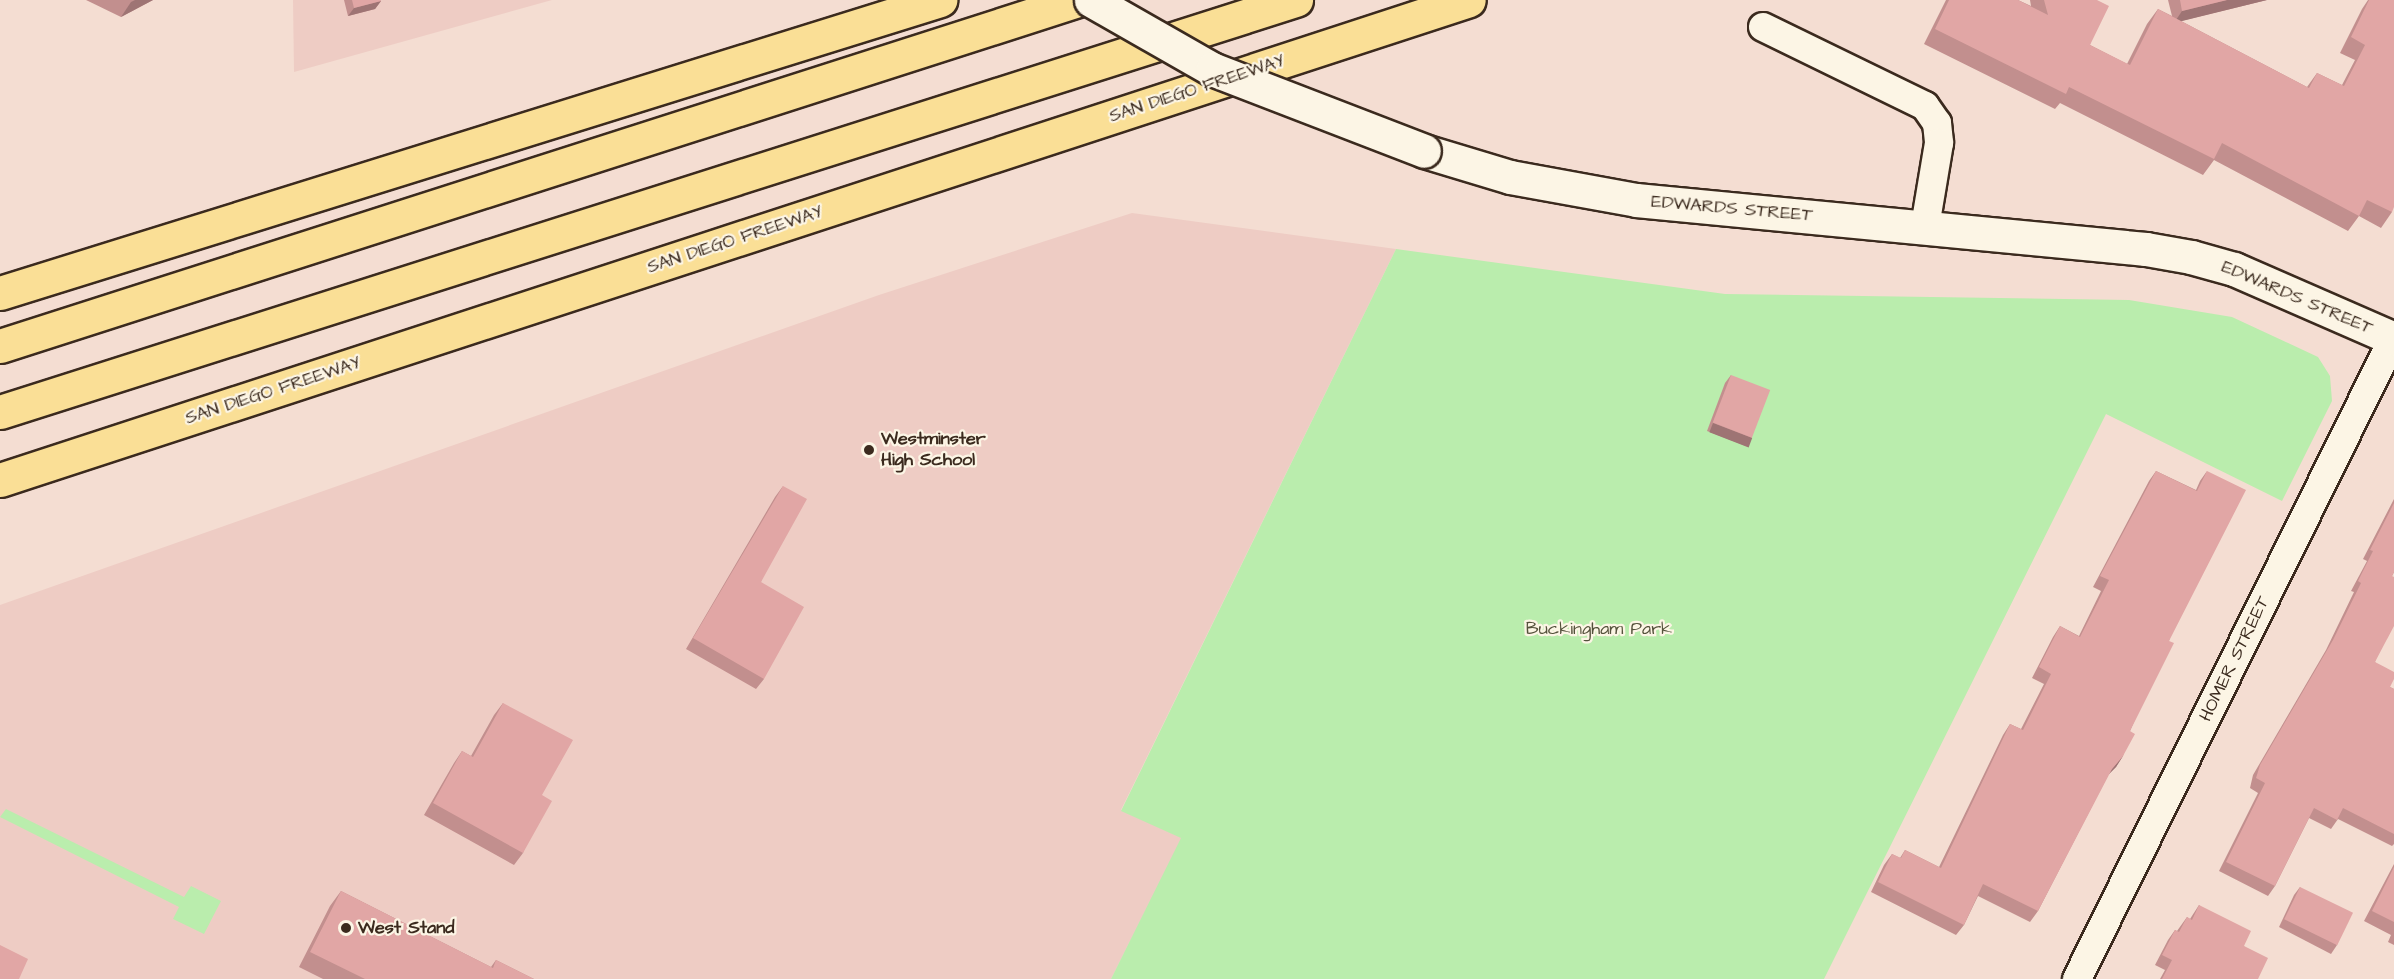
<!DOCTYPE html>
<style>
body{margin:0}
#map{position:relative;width:2394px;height:979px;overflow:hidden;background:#f4ddd2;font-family:"Architects Daughter",sans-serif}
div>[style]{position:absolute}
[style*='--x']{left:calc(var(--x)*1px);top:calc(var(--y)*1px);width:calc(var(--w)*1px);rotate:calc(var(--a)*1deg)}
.built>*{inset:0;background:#eeccc4}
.green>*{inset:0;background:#baedad}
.roads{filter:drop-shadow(2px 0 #3b2a1e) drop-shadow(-2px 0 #3b2a1e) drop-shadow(0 2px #3b2a1e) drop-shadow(0 -2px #3b2a1e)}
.street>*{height:28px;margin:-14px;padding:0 14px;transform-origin:14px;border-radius:14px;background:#fcf5e5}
.secondary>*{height:33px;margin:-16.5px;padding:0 16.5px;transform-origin:16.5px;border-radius:16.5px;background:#fcf5e5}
.highway>*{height:33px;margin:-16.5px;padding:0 16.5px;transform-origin:16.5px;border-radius:16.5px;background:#fadf96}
.bridges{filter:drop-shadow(2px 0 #3b2a1e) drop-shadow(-2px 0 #3b2a1e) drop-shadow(0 2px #3b2a1e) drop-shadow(0 -2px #3b2a1e)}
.secondary-bridge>*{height:33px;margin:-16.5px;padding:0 16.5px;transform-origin:16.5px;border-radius:16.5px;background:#fcf5e5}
.wall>*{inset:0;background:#c28f8e}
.shaded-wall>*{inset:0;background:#9e7474;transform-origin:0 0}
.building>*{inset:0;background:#e1a6a5;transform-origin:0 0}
.dots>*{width:16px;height:16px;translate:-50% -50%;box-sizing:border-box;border:3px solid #fcf5e5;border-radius:50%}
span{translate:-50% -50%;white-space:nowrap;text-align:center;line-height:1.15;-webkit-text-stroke:4.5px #fcf5e5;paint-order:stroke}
.street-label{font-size:18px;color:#3b2a1e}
.poi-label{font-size:18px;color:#3b2a1e;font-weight:700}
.left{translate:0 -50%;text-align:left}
.park-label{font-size:18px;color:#54513b}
</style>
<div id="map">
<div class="built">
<div style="clip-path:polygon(293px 0,552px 0,294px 72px)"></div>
<div style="clip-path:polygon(1132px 213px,1396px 249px,1121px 810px,1182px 838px,1111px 979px,0 979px,0 605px,879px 295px)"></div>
</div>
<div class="green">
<div style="clip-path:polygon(1396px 249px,1725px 294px,2129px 300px,2232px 317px,2318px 357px,2330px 376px,2332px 401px,2282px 501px,2106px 414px,1824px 979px,1111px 979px,1181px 838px,1121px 811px)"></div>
<div style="clip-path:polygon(6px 809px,184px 897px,191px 886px,221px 901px,204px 934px,173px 919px,179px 907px,0 817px)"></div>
</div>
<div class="roads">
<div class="street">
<div style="--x:1763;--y:27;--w:180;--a:26"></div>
<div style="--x:1925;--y:106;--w:21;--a:55"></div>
<div style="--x:1937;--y:123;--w:20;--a:84"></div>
<div style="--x:1939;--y:143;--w:85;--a:99.5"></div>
<div style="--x:2077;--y:979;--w:714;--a:-63.72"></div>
</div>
<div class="secondary">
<div style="--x:1424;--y:151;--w:90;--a:16.8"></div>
<div style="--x:1510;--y:177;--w:128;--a:10.3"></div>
<div style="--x:1636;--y:200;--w:512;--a:5.49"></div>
<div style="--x:2146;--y:249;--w:46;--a:10.1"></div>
<div style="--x:2191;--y:257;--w:45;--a:15.6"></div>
<div style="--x:2234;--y:269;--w:175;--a:23.6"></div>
</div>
<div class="highway">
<div style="--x:0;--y:293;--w:985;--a:-17.31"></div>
<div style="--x:0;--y:346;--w:1132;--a:-17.79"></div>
<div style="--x:0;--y:412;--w:1360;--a:-17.64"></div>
<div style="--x:0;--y:480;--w:1545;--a:-18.09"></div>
</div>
</div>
<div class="bridges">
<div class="secondary-bridge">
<div style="--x:1091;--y:0;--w:139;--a:29.7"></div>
<div style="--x:1212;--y:69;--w:227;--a:21.1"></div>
</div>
</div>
<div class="wall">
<div style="clip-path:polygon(86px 0,153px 0,121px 17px)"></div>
<div style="clip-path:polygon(344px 0,380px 0,381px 1px,375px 9px,348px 16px)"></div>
<div style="clip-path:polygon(1946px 0,2018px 0,2031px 6px,2030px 0,2097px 0,2090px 45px,2127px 64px,2147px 24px,2158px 9px,2172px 16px,2168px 0,2267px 0,2181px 21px,2307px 87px,2317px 73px,2342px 85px,2355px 60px,2340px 53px,2362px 9px,2368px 0,2394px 0,2392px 212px,2381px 228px,2359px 216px,2348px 231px,2214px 160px,2203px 175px,2060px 103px,2055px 109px,1924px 44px)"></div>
<div style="clip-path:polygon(1731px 375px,1752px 438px,1746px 446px,1707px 431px,1725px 383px)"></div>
<div style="clip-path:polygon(2156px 471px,2196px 490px,2200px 481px,2207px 471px,2169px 641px,2130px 731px,2123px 756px,2116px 767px,2108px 775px,2038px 911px,2030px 922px,1978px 896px,1964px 925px,1956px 935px,1871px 892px,1884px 865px,1892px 854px,1900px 858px,1905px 850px,1939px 867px,2003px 735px,2010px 724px,2021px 729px,2044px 684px,2032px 678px,2053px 637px,2060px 626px,2079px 636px,2101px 591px,2093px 587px,2149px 481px)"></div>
<div style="clip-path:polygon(783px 486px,761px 582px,764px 679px,756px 689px,686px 649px,775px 497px)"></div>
<div style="clip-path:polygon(2394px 499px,2394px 572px,2392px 576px,2375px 662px,2390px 687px,2394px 689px,2394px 844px,2392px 846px,2338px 819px,2331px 829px,2309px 818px,2275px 886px,2268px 896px,2219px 871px,2258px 793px,2250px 788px,2253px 775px,2326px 650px,2354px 592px,2351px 591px,2367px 561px,2363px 559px)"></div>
<div style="clip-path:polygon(503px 703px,542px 795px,523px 853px,514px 865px,424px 815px,454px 763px,462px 751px,471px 756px,494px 715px)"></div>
<div style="clip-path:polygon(2394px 864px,2394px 945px,2388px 942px,2391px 935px,2364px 921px)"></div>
<div style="clip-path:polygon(2300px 887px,2337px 945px,2331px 954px,2279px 927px,2294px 895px)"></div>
<div style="clip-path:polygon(341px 891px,491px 967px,496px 960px,534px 979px,323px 979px,299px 967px,330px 906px)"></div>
<div style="clip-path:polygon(2199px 905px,2244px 946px,2258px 979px,2160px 979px,2165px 970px,2155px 965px,2168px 940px,2175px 930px,2177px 931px,2187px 917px,2190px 919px)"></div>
</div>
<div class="shaded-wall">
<div style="clip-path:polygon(135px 0,153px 0,121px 17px,131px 2px)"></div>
<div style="clip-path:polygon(2227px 0,2267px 0,2174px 23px,2182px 11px)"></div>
<div style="clip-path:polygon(381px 1px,375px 9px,348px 16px,354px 8px)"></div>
<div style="left:1713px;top:423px;width:42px;height:10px;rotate:21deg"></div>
<div style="clip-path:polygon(2123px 756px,2116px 767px,2104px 779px,2112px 769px)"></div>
</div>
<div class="building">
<div style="clip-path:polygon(352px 0,380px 0,381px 1px,354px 8px)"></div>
<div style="clip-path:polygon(1949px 0,2018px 0,2048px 15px,2044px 0,2097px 0,2109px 6px,2090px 45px,2130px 65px,2158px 9px,2309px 88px,2317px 73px,2344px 86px,2365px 45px,2351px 37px,2369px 0,2394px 0,2394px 207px,2392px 212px,2367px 200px,2359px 216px,2222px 143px,2214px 159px,2069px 87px,2066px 94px,1935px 29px)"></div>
<div style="clip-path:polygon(2180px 0,2227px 0,2182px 11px)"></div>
<div style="left:1731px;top:375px;width:42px;height:51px;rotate:21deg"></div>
<div style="clip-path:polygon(2156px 471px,2197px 491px,2207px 471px,2246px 490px,2169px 641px,2174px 643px,2130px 731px,2135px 734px,2123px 756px,2112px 769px,2038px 911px,1983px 884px,1964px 925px,1878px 882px,1892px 854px,1901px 858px,1905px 850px,1941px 868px,2010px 724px,2023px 730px,2051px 674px,2039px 667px,2060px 626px,2080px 637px,2109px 580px,2100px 576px)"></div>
<div style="clip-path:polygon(783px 486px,807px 499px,761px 582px,804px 607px,764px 679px,693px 638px)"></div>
<div style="clip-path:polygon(2394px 503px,2394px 572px,2392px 576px,2394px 577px,2394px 626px,2375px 662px,2394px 672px,2394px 679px,2390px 687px,2394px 689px,2394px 834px,2343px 808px,2337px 820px,2314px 808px,2275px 886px,2226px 862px,2265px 783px,2256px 778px,2260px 765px,2333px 640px,2361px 583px,2358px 581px,2373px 551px,2370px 550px)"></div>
<div style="clip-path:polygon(503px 703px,573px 740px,542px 795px,552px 801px,523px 853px,433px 803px,462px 751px,473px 757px)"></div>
<div style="clip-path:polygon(2394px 867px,2394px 922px,2372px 911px)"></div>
<div style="left:2300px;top:887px;width:59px;height:36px;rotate:26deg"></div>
<div style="clip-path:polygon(341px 891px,493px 968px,496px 960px,534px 979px,365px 979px,310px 952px)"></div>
<div style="clip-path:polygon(2199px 905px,2251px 931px,2244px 946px,2268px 958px,2258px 979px,2162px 979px,2172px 960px,2162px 955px,2175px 930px,2179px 932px,2187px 917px,2192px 920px)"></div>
<div style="clip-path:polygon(0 945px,28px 959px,19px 979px,0 979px)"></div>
</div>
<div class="dots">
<div style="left:869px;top:450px;background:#3b2a1e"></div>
<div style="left:346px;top:928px;background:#3b2a1e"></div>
</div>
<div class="street-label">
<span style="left:1197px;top:89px;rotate:-18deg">SAN DIEGO FREEWAY</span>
<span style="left:1732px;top:209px;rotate:5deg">EDWARDS STREET</span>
<span style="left:735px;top:240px;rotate:-18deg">SAN DIEGO FREEWAY</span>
<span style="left:2297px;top:298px;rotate:23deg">EDWARDS STREET</span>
<span style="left:273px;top:391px;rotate:-18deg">SAN DIEGO FREEWAY</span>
<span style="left:2235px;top:659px;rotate:-64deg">HOMER STREET</span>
</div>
<div class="poi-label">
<span class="left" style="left:881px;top:450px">Westminster<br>High School</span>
<span class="left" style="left:358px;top:928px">West Stand</span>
</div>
<div class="park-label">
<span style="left:1599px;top:629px">Buckingham Park</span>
</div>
</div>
